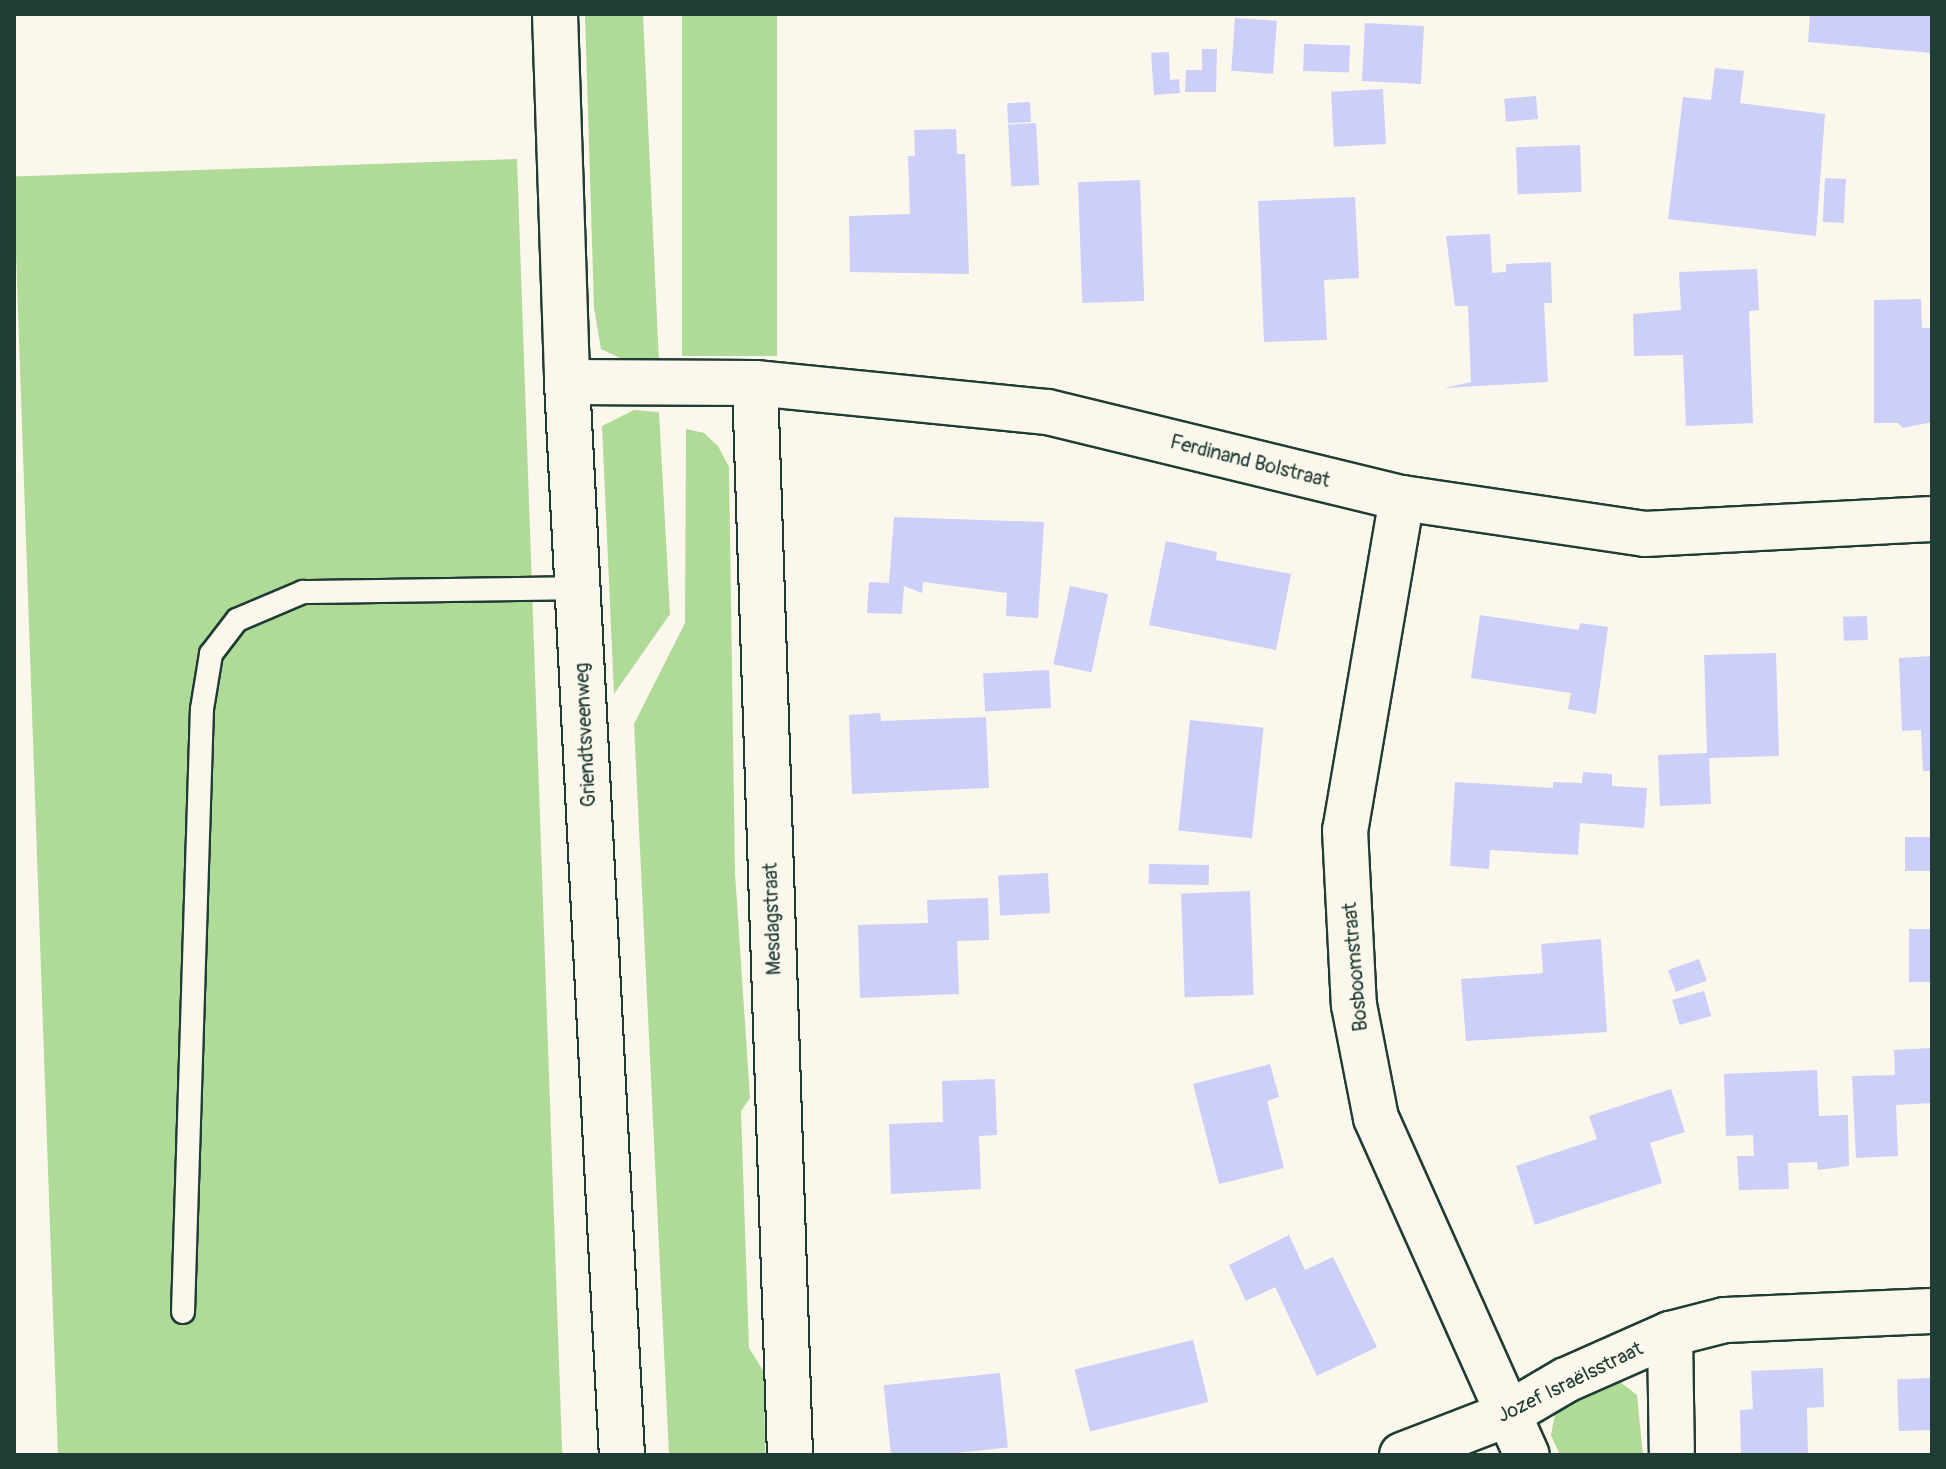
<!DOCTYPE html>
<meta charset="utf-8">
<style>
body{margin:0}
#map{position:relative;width:1946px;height:1469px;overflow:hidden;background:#fbf7ec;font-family:Pangolin,sans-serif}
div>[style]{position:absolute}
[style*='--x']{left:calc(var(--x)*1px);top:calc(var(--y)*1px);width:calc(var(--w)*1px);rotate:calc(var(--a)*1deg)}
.green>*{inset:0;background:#afda98;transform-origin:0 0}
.building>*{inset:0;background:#cccff8;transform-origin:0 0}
.roads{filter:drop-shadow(2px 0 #1f3d34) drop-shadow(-2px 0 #1f3d34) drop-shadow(0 2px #1f3d34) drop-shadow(0 -2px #1f3d34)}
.lane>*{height:22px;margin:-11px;padding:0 11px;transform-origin:11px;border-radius:11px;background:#fbf7ec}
.street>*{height:44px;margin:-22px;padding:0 22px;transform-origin:22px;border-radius:22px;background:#fbf7ec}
.secondary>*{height:44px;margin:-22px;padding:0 22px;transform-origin:22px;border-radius:22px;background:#fbf7ec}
span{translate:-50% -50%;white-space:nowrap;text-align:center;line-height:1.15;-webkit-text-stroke:7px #fbf7ec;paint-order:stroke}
.street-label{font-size:20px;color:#1f3d34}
.frame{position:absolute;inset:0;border:16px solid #1f3d34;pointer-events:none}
</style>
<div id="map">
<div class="green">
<div style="clip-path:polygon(585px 14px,643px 14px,659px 363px,635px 365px,601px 349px,594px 307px)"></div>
<div style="left:682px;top:14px;width:95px;height:342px"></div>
<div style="left:517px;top:159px;width:1297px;height:504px;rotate:88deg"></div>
<div style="clip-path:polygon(634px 410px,659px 412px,670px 614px,614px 694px,602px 426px)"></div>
<div style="clip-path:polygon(686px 429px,704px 433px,718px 446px,729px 467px,735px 873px,750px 1098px,741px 1111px,749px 1348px,764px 1372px,765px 1455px,669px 1455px,634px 724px,685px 623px)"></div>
<div style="clip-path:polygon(1606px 1381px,1620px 1382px,1637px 1395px,1643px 1455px,1560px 1455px,1551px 1435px,1557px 1404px)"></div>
</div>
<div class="building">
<div style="clip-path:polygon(1810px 14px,1932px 14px,1932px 53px,1808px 42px)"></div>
<div style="left:1235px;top:18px;width:42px;height:53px;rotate:4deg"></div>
<div style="left:1365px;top:23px;width:59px;height:58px;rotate:3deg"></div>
<div style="left:1304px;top:44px;width:46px;height:27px;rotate:2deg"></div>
<div style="clip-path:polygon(1202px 49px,1217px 49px,1216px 92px,1185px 92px,1186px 70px,1202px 70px)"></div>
<div style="clip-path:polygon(1169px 52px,1170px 80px,1179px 79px,1180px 93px,1154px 95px,1151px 53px)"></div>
<div style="clip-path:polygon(1715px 68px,1744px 71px,1740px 103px,1825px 114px,1816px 236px,1668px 219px,1683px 97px,1711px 100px)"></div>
<div style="left:1383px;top:89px;width:55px;height:52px;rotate:87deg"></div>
<div style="left:1536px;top:96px;width:23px;height:32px;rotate:85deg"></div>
<div style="left:1030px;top:102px;width:20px;height:23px;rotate:87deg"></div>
<div style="left:1036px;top:123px;width:62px;height:28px;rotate:87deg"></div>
<div style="clip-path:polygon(956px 129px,957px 154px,965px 154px,969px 274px,850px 272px,849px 216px,910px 214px,908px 156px,915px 156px,914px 130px)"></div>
<div style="left:1580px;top:145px;width:47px;height:64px;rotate:88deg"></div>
<div style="left:1825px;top:178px;width:21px;height:44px;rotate:3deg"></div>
<div style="left:1140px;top:180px;width:121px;height:62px;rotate:88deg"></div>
<div style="clip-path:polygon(1355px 197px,1359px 278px,1324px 280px,1327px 340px,1264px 342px,1258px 201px)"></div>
<div style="clip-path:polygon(1490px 234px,1492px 273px,1506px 272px,1506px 264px,1551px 262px,1552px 303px,1544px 303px,1548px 382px,1444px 388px,1471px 382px,1468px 306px,1455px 306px,1446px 236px)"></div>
<div style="clip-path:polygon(1757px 269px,1759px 310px,1749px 311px,1753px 423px,1686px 426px,1683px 355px,1634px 356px,1633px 314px,1681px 310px,1679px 272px)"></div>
<div style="clip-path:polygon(1921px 299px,1922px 328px,1932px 328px,1932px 422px,1903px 428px,1898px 423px,1874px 423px,1874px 300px)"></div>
<div style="clip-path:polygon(894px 517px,1044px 522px,1038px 618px,1006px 616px,1007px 593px,923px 582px,922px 593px,904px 586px,902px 614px,867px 613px,869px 582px,889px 583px)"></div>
<div style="clip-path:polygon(1166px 541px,1217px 552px,1216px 560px,1291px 574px,1276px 650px,1149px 625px)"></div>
<div style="left:1070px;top:586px;width:39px;height:80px;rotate:12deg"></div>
<div style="clip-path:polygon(1480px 615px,1579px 630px,1580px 623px,1608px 627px,1596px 714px,1568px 709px,1571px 693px,1471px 678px)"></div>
<div style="left:1867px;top:616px;width:24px;height:24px;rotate:88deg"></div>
<div style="clip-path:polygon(1776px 653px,1779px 756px,1709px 758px,1711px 804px,1660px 806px,1658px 755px,1707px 753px,1704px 655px)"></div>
<div style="clip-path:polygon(1932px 656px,1932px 771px,1923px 771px,1921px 730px,1902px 731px,1899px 658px)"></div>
<div style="left:1049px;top:670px;width:38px;height:66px;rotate:87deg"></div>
<div style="clip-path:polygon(880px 713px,881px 721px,986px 717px,989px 788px,852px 794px,849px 715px)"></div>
<div style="left:1190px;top:720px;width:74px;height:111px;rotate:6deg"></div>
<div style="clip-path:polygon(1583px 772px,1612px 774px,1612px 786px,1647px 788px,1644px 828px,1580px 823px,1578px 855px,1490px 850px,1489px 869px,1450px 866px,1455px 782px,1553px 788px,1553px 782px,1582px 783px)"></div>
<div style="left:1905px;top:837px;width:27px;height:34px"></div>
<div style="left:1149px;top:864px;width:60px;height:20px;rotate:1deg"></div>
<div style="left:1048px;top:873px;width:40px;height:50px;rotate:87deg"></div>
<div style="left:1250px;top:891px;width:104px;height:69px;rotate:88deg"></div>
<div style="clip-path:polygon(988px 898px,989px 940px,957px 941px,959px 994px,860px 998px,858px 925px,928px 923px,927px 900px)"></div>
<div style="left:1932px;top:929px;width:53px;height:23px;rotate:90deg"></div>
<div style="clip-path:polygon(1601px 939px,1607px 1032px,1466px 1041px,1461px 979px,1543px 973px,1541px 944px)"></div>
<div style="left:1699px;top:959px;width:23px;height:33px;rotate:70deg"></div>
<div style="left:1704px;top:991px;width:26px;height:33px;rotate:74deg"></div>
<div style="clip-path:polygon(1932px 1048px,1932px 1103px,1896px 1105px,1898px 1156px,1856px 1158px,1852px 1076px,1895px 1075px,1894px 1050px)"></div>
<div style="clip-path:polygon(1270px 1064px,1279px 1097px,1267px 1101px,1284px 1168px,1219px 1184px,1193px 1084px)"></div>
<div style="clip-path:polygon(1817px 1070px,1819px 1116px,1848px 1115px,1849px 1166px,1818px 1170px,1817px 1162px,1788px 1163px,1789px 1189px,1739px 1190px,1737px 1156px,1754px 1156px,1753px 1135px,1726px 1136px,1724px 1074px)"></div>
<div style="clip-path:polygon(995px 1079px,997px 1135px,979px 1136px,981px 1189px,891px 1194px,889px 1124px,943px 1122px,942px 1081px)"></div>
<div style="clip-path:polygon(1671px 1089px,1685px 1132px,1650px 1143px,1662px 1183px,1535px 1225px,1516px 1166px,1597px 1139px,1589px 1116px)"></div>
<div style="clip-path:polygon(1289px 1235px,1305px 1270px,1333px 1257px,1377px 1347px,1317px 1376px,1275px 1287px,1246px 1301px,1229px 1265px)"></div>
<div style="left:1193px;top:1340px;width:64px;height:122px;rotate:76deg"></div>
<div style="clip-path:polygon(1823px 1368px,1824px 1407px,1807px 1408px,1808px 1455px,1741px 1455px,1740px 1410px,1753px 1409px,1751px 1371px)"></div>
<div style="left:1000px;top:1373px;width:75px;height:117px;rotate:84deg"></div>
<div style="left:1930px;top:1378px;width:52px;height:33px;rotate:88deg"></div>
</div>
<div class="roads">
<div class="lane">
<div style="--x:183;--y:1312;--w:603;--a:-88.2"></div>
<div style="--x:202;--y:709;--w:56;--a:-80.7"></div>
<div style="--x:211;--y:654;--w:43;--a:-52.6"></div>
<div style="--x:237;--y:620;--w:72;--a:-23"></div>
<div style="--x:303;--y:592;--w:275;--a:-0.8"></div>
</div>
<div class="street">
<div style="--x:567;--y:382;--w:188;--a:0.3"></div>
<div style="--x:755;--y:383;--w:294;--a:5.7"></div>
<div style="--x:1048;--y:412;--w:364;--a:13.7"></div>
<div style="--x:1402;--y:498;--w:246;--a:8.4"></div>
<div style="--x:1645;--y:534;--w:287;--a:-3"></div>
<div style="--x:755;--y:383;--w:1073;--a:88.13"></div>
<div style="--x:1402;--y:498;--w:337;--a:99.7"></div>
<div style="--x:1345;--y:830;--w:175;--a:87.1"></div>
<div style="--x:1354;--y:1005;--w:115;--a:79"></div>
<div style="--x:1376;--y:1118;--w:369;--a:65.9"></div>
<div style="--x:1670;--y:1334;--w:121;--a:89.1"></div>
<div style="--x:1402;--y:1455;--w:114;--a:-21.1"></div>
<div style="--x:1508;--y:1414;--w:67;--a:-30.4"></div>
<div style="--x:1566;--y:1380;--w:114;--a:-23.9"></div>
<div style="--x:1670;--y:1334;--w:57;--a:-14.3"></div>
<div style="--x:1725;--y:1320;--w:207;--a:-2.5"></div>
</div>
<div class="secondary">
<div style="--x:555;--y:14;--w:368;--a:88.1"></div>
<div style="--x:567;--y:382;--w:1074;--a:87.07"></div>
</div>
</div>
<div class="street-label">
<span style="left:1250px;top:461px;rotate:14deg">Ferdinand Bolstraat</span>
<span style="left:585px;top:735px;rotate:-93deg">Griendtsveenweg</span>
<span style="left:772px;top:919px;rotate:-92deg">Mesdagstraat</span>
<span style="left:1355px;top:967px;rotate:-95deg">Bosboomstraat</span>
<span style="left:1570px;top:1382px;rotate:-26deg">Jozef Israëlsstraat</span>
</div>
<div class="frame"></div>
</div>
